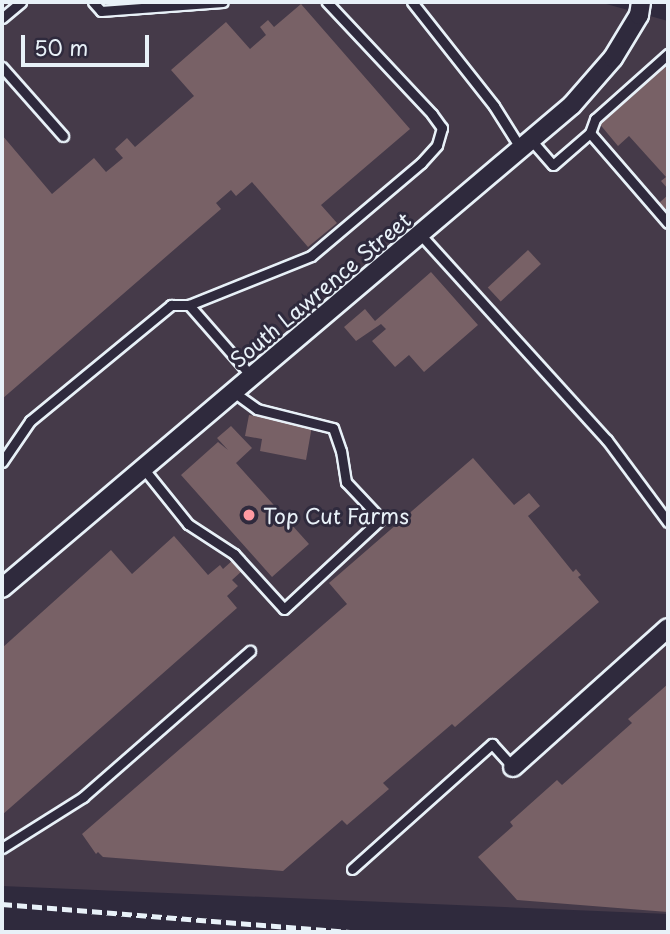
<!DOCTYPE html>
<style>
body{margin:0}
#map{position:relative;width:670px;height:934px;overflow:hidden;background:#2f2a3d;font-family:"Playpen Sans",sans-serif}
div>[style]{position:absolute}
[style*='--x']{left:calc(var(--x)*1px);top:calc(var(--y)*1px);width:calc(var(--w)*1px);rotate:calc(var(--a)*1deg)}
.built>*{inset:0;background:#453a49}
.building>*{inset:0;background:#786166;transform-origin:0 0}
.roads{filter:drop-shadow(2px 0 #e8f1f8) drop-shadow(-2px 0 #e8f1f8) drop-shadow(0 2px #e8f1f8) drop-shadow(0 -2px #e8f1f8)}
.service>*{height:9px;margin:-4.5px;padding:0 4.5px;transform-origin:4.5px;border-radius:4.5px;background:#2f2a3d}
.minor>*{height:18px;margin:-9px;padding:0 9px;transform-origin:9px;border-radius:9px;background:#2f2a3d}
.rail>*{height:5px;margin-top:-2.5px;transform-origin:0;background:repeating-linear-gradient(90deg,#e8f1f8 0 10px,transparent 0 15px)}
.dots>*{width:19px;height:19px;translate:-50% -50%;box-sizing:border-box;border:4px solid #2f2a3d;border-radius:50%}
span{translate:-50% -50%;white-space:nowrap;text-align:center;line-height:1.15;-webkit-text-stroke:6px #2f2a3d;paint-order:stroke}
.street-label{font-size:21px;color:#e8f1f8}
.poi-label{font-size:21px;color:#e8f1f8}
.left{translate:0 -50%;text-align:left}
.frame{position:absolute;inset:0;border:4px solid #e8f1f8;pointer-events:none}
.scale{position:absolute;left:21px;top:35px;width:128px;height:32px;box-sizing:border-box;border:4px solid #e8f1f8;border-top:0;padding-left:9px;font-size:21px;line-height:24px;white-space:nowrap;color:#e8f1f8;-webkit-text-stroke:5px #2f2a3d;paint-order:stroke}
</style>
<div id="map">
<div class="built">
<div style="clip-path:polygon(2px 2px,599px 2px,668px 21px,668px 914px,2px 886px)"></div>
</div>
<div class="building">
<div style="clip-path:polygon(301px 4px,410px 129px,321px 205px,337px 223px,308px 247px,252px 182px,236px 196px,231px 190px,216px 203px,221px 209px,2px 399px,2px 135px,52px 194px,94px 158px,106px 172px,123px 158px,115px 149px,127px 138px,135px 147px,194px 96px,171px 70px,226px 22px,250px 49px,266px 35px,260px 27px,268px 20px,274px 27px)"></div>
<div style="clip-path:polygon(668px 60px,668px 189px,661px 181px,666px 177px,629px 136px,618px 146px,598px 122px)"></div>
<div style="clip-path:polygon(668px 195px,668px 213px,659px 203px)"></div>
<div style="left:528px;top:250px;width:19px;height:55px;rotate:47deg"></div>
<div style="clip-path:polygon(431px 272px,478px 325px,424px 372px,409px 355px,395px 367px,372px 341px,386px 329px,381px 324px,356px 341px,344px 327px,365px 309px,375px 321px)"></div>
<div style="clip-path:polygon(249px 415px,312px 426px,306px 460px,260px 451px,262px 439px,245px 436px)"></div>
<div style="clip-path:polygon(231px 426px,252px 448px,236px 463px,309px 544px,272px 577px,181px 475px,218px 442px,228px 450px,217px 438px)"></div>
<div style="clip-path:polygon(473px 458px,514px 505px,529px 493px,540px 506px,528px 516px,573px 572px,576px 569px,581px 575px,578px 577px,599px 602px,455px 727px,452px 724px,383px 783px,389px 789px,347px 825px,342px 820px,283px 871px,103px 857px,98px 852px,96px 854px,82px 834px,347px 604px,329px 583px)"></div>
<div style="clip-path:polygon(174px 536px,208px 575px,220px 565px,223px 569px,233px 560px,243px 570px,232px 580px,238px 586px,227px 596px,237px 608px,2px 815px,2px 648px,111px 550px,132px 574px)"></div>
<div style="clip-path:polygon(668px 684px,668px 912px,517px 900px,478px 857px,513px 826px,510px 822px,557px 780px,562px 785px,632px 723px,628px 719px)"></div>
</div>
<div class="roads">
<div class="service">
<div style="--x:93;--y:2;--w:12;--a:48"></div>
<div style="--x:101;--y:11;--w:122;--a:-4.2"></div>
<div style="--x:412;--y:2;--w:132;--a:51.7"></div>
<div style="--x:494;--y:106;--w:51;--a:57.9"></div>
<div style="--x:2;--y:18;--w:25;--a:-40"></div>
<div style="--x:2;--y:67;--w:92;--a:48.5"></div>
<div style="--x:590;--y:133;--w:15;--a:-70"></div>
<div style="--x:595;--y:119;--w:98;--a:-41.7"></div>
<div style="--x:531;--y:140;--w:33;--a:49"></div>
<div style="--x:553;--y:165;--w:49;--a:-40.9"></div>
<div style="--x:590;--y:133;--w:119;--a:49.1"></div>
<div style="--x:420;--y:234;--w:278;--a:47.8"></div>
<div style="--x:607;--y:440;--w:102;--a:53.4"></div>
<div style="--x:189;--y:305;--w:96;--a:48.8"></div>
<div style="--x:2;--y:462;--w:50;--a:-55.7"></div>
<div style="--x:30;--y:421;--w:183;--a:-39.4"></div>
<div style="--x:171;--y:305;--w:18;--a:0"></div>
<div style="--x:189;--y:305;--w:131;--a:-21.9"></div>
<div style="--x:311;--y:256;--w:144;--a:-40.2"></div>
<div style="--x:421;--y:163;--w:24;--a:-48"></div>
<div style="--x:437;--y:145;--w:18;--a:-74"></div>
<div style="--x:442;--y:128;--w:17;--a:-126"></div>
<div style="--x:432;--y:114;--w:154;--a:-133.2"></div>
<div style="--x:143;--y:468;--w:72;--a:51.2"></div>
<div style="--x:188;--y:524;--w:55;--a:33.1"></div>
<div style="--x:234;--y:554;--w:74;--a:47.7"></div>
<div style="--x:284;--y:609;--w:132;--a:-42.9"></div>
<div style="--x:381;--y:519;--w:51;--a:-133.4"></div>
<div style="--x:346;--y:482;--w:31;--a:-99"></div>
<div style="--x:341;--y:451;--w:24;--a:-109"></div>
<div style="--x:333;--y:428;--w:78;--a:-166"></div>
<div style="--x:257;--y:409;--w:29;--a:-144"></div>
<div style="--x:2;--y:848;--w:96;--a:-32.2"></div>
<div style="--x:83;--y:797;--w:222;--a:-41.2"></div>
<div style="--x:352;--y:869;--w:188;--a:-41.8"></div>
<div style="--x:492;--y:744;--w:31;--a:48"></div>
</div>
<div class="minor">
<div style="--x:2;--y:588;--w:747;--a:-40.28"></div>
<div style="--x:572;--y:105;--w:62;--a:-48.9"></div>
<div style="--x:613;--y:58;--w:50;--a:-58.8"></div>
<div style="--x:639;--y:15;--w:13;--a:-81"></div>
<div style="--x:513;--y:767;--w:208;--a:-41.9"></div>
</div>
</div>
<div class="rail">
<div style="--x:2;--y:904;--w:349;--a:4.6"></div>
</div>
<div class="dots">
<div style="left:249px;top:515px;background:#ff9aa2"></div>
</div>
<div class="street-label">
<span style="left:320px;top:289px;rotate:-40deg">South Lawrence Street</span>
</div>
<div class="poi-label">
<span class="left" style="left:263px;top:515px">Top Cut Farms</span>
</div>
<div class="frame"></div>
<div class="scale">50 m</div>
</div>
